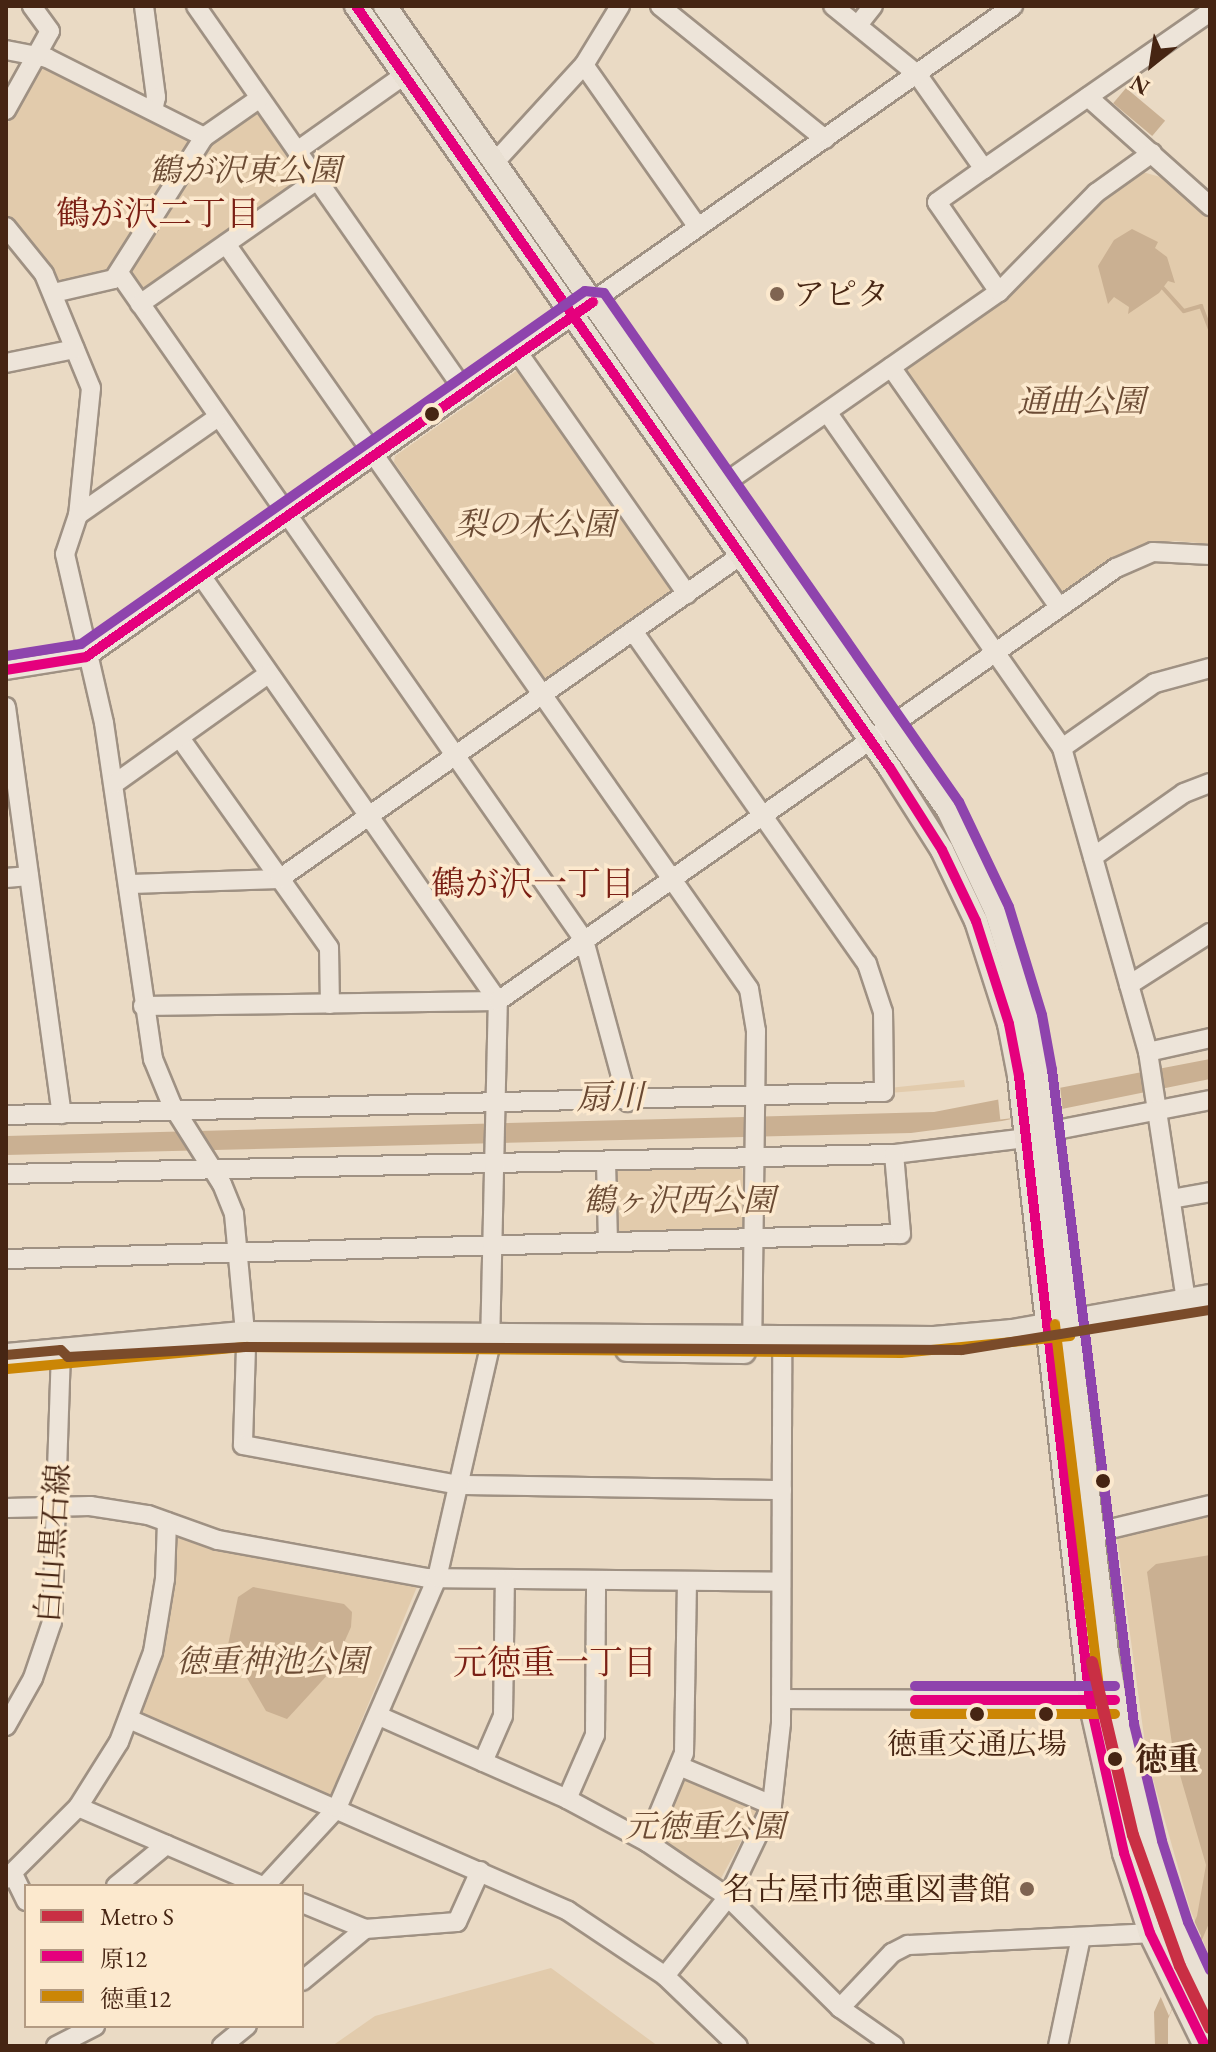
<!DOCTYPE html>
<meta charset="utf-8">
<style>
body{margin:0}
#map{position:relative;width:1216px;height:2052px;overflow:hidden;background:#eadac4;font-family:"EB Garamond","Noto Serif JP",serif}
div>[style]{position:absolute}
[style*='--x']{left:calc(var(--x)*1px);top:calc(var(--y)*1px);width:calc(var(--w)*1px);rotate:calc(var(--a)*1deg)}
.green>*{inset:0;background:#e2cbac}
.water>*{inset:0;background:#cab092;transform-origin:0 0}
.pier>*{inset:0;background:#eadac4;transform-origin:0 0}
.stream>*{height:4px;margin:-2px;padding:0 2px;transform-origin:2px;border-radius:2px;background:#cab092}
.roads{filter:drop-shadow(2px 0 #9f9183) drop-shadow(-2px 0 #9f9183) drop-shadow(0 2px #9f9183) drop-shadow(0 -2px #9f9183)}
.minor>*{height:18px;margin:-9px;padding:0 9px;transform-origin:9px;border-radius:9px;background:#ede4d9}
.major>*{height:22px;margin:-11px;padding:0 11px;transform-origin:11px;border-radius:11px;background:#e9e0d3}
.bus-1>*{height:10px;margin:-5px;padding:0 5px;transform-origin:5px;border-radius:5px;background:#e5007d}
.bus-2>*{height:10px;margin:-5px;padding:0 5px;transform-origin:5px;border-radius:5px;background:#cb8605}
.bus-3>*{height:10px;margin:-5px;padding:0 5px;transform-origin:5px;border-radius:5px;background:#8e44ad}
.bus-4>*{height:10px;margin:-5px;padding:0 5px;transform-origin:5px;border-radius:5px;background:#7a4b2a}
.metro-1>*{height:12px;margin:-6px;padding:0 6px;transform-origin:6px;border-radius:6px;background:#c92f44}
.dots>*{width:22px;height:22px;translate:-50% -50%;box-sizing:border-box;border:4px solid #fce9ce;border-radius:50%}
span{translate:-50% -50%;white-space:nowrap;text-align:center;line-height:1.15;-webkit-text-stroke:7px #fce9ce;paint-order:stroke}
.bus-label{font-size:30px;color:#462513}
.park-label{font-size:32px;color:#6b4b34;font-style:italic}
.poi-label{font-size:32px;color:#462513}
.left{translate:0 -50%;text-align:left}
.right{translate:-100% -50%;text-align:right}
.street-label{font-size:32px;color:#462513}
.stop-label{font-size:32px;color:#462513;font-weight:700}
.neighbourhood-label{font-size:34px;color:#7a1f14}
.water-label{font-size:34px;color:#6a4933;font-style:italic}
.frame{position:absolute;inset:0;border:8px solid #462513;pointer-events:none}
.legend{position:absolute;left:24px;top:1884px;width:280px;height:144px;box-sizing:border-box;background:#fce9ce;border:2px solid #b39b83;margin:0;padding:10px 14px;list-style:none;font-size:24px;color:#462513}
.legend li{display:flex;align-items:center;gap:16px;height:40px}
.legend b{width:40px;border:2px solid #b39b83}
.north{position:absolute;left:1112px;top:24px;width:80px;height:80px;-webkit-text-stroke:6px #fce9ce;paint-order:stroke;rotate:210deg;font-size:22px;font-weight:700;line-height:32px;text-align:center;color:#462513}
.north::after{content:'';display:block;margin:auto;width:28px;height:36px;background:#462513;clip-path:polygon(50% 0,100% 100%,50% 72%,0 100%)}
</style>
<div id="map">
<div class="green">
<div style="clip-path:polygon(45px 62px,193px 136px,195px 143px,111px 275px,55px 283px,6px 216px,6px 126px)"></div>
<div style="clip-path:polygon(253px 111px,261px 111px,306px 175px,305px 181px,145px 293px,138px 291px,126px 274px,205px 144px)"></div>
<div style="clip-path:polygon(1139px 171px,1164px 178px,1210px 218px,1210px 544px,1176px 541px,1134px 547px,1062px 593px,1055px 592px,903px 371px,1099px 199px)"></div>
<div style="clip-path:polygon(519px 369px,525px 371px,676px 594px,553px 680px,545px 679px,394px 462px,395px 456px)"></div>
<div style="clip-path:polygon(964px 1080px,965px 1087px,889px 1093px,889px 1088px)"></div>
<div style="clip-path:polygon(742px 1165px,747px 1227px,742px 1232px,618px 1235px,613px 1230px,611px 1171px,616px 1166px)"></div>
<div style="clip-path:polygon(1210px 1511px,1210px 1958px,1190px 1909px,1147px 1758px,1117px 1539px,1153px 1522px)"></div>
<div style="clip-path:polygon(175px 1533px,419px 1582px,331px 1794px,324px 1797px,140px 1717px)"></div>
<div style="clip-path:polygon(687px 1774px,759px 1808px,719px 1882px,656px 1838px,681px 1777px)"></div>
<div style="clip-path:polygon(551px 1968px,658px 2046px,332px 2046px,375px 2016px)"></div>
</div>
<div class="water">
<div style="left:1126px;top:88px;width:51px;height:20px;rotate:40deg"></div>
<div style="clip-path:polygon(1132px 229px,1158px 242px,1155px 248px,1167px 257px,1175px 283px,1168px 281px,1159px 293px,1128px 314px,1129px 307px,1114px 297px,1108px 304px,1098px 266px,1114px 240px)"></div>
<div style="clip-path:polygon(1210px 1059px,1210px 1079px,1002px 1121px,911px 1133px,6px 1155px,6px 1136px,934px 1112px)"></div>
<div style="clip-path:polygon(1210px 1555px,1210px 1921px,1168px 2019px,1168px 2046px,1155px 2046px,1154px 2012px,1197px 1916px,1206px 1865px,1173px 1751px,1147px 1572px,1156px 1564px)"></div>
<div style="clip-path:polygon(253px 1587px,344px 1604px,352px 1612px,351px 1627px,332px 1670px,287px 1719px,266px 1711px,228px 1645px,238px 1597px)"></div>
</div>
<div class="pier">
<div style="left:1060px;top:1085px;width:28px;height:63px;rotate:84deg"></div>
<div style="clip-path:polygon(1192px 1916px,1201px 1936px,1169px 2016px,1159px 1993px)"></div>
</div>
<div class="stream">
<div style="--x:1163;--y:288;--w:31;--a:48"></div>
<div style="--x:1184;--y:311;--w:18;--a:-16"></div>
<div style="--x:1201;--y:306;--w:25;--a:69"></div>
</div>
<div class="roads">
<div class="minor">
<div style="--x:144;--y:6;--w:92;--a:82.5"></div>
<div style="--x:156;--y:97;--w:14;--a:102"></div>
<div style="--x:196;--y:6;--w:470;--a:55.1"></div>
<div style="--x:660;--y:6;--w:212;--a:38.9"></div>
<div style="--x:858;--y:25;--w:24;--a:-52"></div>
<div style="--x:6;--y:50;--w:42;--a:11"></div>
<div style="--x:47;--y:58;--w:176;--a:26.7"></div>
<div style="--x:204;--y:137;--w:168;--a:122.4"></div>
<div style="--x:114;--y:279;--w:62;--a:166.9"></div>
<div style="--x:584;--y:65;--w:198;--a:54.9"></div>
<div style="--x:1088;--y:97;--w:164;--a:41.8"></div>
<div style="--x:6;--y:110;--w:90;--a:-60.9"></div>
<div style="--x:50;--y:31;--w:31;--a:-126"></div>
<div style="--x:204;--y:137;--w:68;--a:-34.9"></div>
<div style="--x:297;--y:151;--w:130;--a:-35.3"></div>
<div style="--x:495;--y:162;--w:132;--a:-47.5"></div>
<div style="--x:584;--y:65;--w:69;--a:-58.6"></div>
<div style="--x:984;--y:169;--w:275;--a:-34.8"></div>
<div style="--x:6;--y:227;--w:60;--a:51"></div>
<div style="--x:44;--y:274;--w:123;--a:67.6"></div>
<div style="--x:91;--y:388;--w:128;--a:95.8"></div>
<div style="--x:78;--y:515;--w:41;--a:108.4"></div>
<div style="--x:65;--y:554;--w:173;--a:77"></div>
<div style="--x:104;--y:723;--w:340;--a:81.7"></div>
<div style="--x:153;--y:1059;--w:50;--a:67.6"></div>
<div style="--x:172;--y:1105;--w:93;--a:57.7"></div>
<div style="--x:222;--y:1184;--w:32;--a:68"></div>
<div style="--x:234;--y:1214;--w:120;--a:84.7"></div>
<div style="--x:226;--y:244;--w:910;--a:54.93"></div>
<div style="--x:749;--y:989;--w:43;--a:80.5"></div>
<div style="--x:756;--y:1031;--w:306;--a:90.7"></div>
<div style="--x:119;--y:273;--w:813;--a:55.12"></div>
<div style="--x:584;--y:940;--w:168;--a:74.8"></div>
<div style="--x:999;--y:292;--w:139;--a:-45.6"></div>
<div style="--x:1096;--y:193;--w:69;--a:-35.5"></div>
<div style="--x:140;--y:304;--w:216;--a:-35"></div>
<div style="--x:519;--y:354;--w:293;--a:55"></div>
<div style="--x:6;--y:363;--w:70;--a:-11.5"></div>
<div style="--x:891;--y:367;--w:293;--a:55"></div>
<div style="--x:827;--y:412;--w:410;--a:55"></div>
<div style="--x:1062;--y:748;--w:316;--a:74.2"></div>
<div style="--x:1148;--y:1052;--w:252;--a:81.3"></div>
<div style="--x:722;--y:485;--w:338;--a:-34.9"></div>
<div style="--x:999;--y:292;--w:109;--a:-124.6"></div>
<div style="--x:937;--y:202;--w:57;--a:-35.1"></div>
<div style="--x:984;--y:169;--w:116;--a:-125.2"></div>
<div style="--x:917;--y:74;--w:108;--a:-141"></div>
<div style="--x:78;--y:515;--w:171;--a:-35"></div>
<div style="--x:202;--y:577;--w:517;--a:55.08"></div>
<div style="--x:6;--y:670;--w:81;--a:-9.2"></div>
<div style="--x:86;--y:657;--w:1133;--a:-35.08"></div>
<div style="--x:6;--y:707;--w:411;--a:82.2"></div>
<div style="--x:180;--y:738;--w:257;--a:54.6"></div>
<div style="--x:329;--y:948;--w:56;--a:89"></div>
<div style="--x:1062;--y:748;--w:113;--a:-35"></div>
<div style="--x:1155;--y:683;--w:57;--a:-15.3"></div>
<div style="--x:114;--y:784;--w:189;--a:-35.5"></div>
<div style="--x:1093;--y:857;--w:111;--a:-35.1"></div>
<div style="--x:1184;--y:793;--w:28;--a:-21"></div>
<div style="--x:6;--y:878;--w:23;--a:-5"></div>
<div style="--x:131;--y:884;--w:148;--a:-1.9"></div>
<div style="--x:279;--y:879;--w:563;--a:-35.02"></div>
<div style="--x:1129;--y:985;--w:96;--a:-32.7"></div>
<div style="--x:143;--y:1006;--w:355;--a:-0.8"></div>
<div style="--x:1148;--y:1052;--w:64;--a:-12.7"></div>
<div style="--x:6;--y:1115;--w:878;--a:-1.5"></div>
<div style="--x:884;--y:1092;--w:80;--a:-90.7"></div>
<div style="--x:883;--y:1012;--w:51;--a:-108.4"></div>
<div style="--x:867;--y:964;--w:406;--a:-125.1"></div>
<div style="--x:1046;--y:1132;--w:167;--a:-11"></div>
<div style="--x:606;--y:1161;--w:80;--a:88.6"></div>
<div style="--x:6;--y:1174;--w:888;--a:-1.29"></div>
<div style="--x:894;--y:1154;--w:134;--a:-6.9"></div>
<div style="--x:1171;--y:1199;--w:40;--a:-10"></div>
<div style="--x:6;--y:1259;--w:895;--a:-1.6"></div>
<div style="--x:901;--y:1234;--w:80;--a:-95"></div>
<div style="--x:246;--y:1347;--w:98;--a:91.8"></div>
<div style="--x:243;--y:1445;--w:220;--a:10.5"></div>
<div style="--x:459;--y:1485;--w:323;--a:0.9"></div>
<div style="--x:6;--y:1508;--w:84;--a:-1.4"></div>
<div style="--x:90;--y:1506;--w:59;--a:8.8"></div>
<div style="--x:148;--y:1515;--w:74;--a:19.7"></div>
<div style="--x:218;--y:1540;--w:212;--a:10.3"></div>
<div style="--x:427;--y:1578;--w:354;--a:0.6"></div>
<div style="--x:1094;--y:1533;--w:119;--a:-13.6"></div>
<div style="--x:782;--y:1699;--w:333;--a:0.2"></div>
<div style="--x:379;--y:1716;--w:206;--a:23.8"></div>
<div style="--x:567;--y:1799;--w:91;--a:28.3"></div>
<div style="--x:647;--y:1842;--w:98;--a:34.2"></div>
<div style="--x:728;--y:1897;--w:158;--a:44.7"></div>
<div style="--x:840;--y:2008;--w:76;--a:-46.6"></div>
<div style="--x:892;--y:1953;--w:18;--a:-27"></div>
<div style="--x:908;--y:1945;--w:242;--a:-2.8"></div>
<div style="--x:129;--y:1719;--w:479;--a:23.6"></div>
<div style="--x:568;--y:1911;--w:117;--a:33.8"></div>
<div style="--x:665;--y:1976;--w:101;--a:43.8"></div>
<div style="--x:6;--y:1726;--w:55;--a:-60.6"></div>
<div style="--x:33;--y:1678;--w:59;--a:-71.3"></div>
<div style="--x:52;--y:1622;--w:272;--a:-88.1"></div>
<div style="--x:483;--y:1762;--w:50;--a:-66.5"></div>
<div style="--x:503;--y:1716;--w:136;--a:-89.2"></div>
<div style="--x:679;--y:1766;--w:101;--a:22.8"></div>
<div style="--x:567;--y:1799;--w:70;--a:-66.4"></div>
<div style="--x:595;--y:1735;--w:154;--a:-89.6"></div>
<div style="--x:78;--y:1807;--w:200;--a:23.2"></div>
<div style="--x:647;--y:1842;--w:96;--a:-67.4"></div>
<div style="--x:684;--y:1753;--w:170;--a:-89"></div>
<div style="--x:13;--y:1874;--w:30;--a:64"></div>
<div style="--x:6;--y:1879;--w:102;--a:-45"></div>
<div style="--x:78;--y:1807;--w:77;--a:-57.8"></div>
<div style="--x:119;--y:1742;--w:96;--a:-69.3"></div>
<div style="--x:153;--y:1652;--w:74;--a:-80.7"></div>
<div style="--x:165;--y:1579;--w:57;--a:-88"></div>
<div style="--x:116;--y:1886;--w:65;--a:-39.4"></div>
<div style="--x:265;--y:1886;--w:106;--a:-47.3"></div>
<div style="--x:337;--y:1808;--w:251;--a:-66.5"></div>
<div style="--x:437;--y:1578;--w:237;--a:-77.1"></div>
<div style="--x:490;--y:1347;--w:346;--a:-88.7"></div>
<div style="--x:498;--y:1001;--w:755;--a:-35.02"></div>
<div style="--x:1116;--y:568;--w:40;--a:-23.4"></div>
<div style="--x:1153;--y:552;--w:57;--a:3"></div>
<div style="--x:302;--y:1903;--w:68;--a:22.4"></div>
<div style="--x:365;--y:1929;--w:92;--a:-4.4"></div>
<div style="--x:457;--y:1922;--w:56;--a:-65.7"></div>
<div style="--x:665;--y:1976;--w:101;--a:-51.4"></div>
<div style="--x:728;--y:1897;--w:102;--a:-64.4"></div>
<div style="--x:772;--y:1805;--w:82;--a:-83.7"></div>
<div style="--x:781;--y:1723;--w:371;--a:-89.8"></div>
<div style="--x:302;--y:1981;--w:82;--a:-39.5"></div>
<div style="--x:840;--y:2008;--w:66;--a:35.1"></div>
<div style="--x:56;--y:2046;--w:44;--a:-27.1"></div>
<div style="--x:222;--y:2046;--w:32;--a:-39"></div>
<div style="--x:1058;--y:2046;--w:111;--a:-78.1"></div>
</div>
<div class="major">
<div style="--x:356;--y:6;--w:930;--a:54.98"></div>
<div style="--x:890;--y:768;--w:97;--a:57.6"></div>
<div style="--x:942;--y:850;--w:79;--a:64.4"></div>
<div style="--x:976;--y:921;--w:108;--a:72.2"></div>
<div style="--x:1009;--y:1024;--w:53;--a:79.1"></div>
<div style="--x:1019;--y:1076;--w:630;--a:83.53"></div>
<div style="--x:1090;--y:1702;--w:155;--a:77.3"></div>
<div style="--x:1124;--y:1853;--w:84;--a:72"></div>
<div style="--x:1150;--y:1933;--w:126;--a:64"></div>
<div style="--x:385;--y:6;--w:982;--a:55"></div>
<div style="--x:948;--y:810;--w:112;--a:64.6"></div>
<div style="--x:996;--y:911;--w:113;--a:73"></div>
<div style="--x:1029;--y:1019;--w:54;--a:80.4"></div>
<div style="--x:1038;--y:1072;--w:584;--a:83.22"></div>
<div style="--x:1107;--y:1652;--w:76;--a:80.2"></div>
<div style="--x:1120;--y:1727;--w:122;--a:76.2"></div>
<div style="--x:1149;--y:1845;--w:86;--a:72.4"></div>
<div style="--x:1175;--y:1927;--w:84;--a:65.3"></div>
<div style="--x:627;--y:1350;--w:117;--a:1"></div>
<div style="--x:6;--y:1355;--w:240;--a:-5.3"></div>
<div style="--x:245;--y:1333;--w:689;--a:0.42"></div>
<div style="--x:934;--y:1338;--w:79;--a:-5.1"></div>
<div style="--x:1013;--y:1331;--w:200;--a:-10.1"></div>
</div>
</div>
<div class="bus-1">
<div style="--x:356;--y:6;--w:930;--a:54.98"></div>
<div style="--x:890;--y:768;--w:97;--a:57.6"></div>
<div style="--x:942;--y:850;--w:79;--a:64.4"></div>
<div style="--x:976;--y:921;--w:108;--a:72.2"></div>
<div style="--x:1009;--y:1024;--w:53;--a:79.1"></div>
<div style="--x:1019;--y:1076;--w:630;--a:83.53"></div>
<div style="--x:1090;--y:1702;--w:155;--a:77.3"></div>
<div style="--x:1124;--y:1853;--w:84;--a:72"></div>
<div style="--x:1150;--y:1933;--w:126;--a:64"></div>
<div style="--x:6;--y:670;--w:81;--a:-9.2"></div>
<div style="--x:86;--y:657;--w:619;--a:-35"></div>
<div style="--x:915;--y:1700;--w:200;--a:0"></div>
</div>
<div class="bus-2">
<div style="--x:1055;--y:1324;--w:381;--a:83.1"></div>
<div style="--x:7;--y:1369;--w:240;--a:-5.3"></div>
<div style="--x:246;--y:1347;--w:655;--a:0.52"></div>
<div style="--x:901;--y:1353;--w:170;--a:-5.7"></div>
<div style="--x:915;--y:1714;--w:200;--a:0"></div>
</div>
<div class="bus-3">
<div style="--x:6;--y:656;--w:76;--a:-9.1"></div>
<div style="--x:81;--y:644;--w:615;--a:-35.01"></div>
<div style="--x:585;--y:291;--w:19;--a:6"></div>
<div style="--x:604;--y:293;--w:621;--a:55.11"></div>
<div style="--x:959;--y:802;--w:116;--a:64.5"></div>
<div style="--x:1009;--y:907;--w:113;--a:73"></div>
<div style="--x:1042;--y:1015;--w:56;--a:79.7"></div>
<div style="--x:1052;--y:1070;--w:659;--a:82.85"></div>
<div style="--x:1134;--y:1724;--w:120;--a:76.5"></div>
<div style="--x:1162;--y:1841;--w:85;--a:72.2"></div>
<div style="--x:1188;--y:1922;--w:53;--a:65.4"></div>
<div style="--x:915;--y:1686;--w:200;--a:0"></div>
</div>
<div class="bus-4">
<div style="--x:6;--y:1355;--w:55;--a:-5.2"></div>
<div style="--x:61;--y:1350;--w:10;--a:45"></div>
<div style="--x:68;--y:1357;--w:178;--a:-3.2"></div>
<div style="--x:246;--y:1347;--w:716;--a:0.24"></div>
<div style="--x:962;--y:1350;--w:251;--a:-9.2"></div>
</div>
<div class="metro-1">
<div style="--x:1092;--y:1662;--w:178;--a:76.7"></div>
<div style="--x:1133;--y:1835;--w:139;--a:70.3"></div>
<div style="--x:1180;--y:1966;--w:69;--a:64.2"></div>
</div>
<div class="dots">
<div style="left:777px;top:294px;background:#7f6451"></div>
<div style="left:432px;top:414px;background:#462513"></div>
<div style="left:1103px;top:1481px;background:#462513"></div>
<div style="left:977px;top:1714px;background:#462513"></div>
<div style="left:1046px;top:1714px;background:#462513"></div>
<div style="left:1115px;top:1759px;background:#462513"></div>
<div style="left:1027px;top:1889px;background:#7f6451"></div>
</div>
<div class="bus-label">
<span style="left:977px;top:1744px">徳重交通広場</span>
</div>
<div class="park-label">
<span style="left:245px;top:170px">鶴が沢東公園</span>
<span style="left:1081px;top:401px">通曲公園</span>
<span style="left:535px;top:524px">梨の木公園</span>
<span style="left:679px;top:1200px">鶴ヶ沢西公園</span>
<span style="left:272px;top:1661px">徳重神池公園</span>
<span style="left:705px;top:1826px">元徳重公園</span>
</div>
<div class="poi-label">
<span class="left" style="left:793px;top:294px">アピタ</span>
<span class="right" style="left:1011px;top:1889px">名古屋市徳重図書館</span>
</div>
<div class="street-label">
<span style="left:53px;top:1543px;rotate:-86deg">白山黒石線</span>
</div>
<div class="stop-label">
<span class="left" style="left:1135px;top:1759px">徳重</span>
</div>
<div class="neighbourhood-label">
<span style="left:158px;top:214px">鶴が沢二丁目</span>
<span style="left:533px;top:884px">鶴が沢一丁目</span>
<span style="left:555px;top:1663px">元徳重一丁目</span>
</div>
<div class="water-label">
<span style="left:610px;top:1097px;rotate:-1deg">扇川</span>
</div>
<div class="frame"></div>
<ul class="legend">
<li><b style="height:10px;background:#c92f44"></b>Metro S</li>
<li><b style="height:10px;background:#e5007d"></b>原12</li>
<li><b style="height:10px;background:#cb8605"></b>徳重12</li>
</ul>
<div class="north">N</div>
</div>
